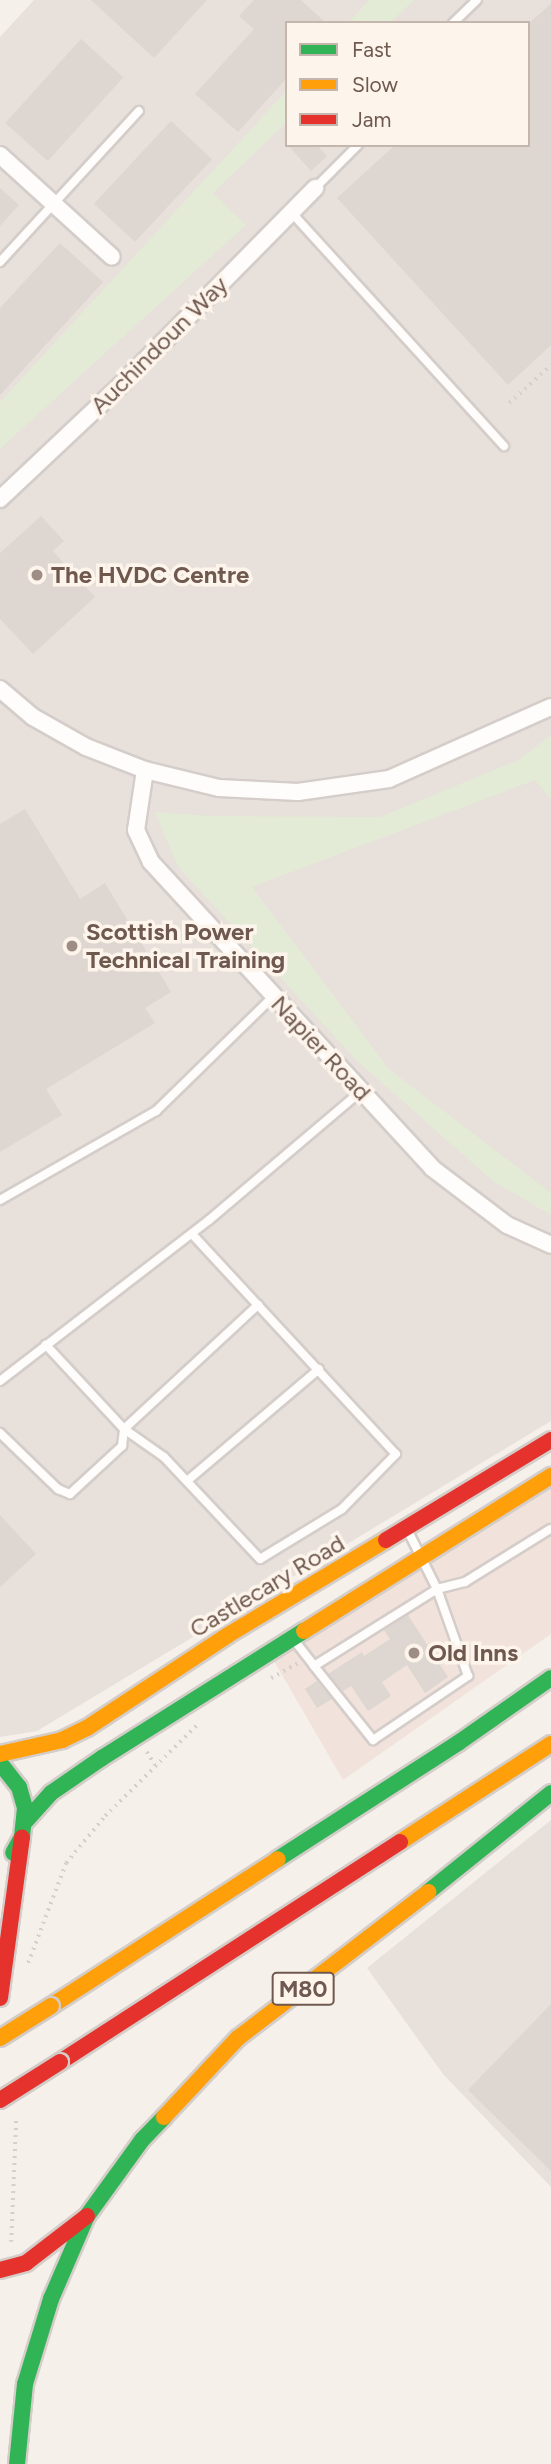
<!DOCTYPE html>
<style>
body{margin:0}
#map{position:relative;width:551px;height:2464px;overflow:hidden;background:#f5f0ea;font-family:Figtree,sans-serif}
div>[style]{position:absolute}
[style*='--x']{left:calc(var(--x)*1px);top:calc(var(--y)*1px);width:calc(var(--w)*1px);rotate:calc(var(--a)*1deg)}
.commercial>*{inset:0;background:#f2e2dc}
.industrial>*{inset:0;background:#e7e0db}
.green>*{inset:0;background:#e3ead6}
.building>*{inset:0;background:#ded6d0;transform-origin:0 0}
.path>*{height:3.5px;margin-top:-1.75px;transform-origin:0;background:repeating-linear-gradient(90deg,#d6cfcb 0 2px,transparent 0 7px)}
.roads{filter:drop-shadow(2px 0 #d4cdc9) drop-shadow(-2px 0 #d4cdc9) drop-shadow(0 2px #d4cdc9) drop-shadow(0 -2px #d4cdc9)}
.lane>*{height:8px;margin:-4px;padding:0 4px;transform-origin:4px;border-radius:4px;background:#fefdfc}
.street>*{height:16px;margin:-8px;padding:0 8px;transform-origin:8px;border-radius:8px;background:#fefdfc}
.fast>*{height:16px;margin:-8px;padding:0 8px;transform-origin:8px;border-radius:8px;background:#30b455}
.slow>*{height:16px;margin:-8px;padding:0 8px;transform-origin:8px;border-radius:8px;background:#ff9f0a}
.jam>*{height:16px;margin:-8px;padding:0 8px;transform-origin:8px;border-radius:8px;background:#e5322d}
.bridges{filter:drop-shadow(2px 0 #d3cbc7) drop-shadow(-2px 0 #d3cbc7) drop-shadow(0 2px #d3cbc7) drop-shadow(0 -2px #d3cbc7)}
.slow-bridge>*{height:16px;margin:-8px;padding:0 8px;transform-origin:8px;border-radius:8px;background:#ff9f0a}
.jam-bridge>*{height:16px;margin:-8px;padding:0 8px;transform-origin:8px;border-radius:8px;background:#e5322d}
.dots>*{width:19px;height:19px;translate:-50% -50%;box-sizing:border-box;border:4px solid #fdf5ec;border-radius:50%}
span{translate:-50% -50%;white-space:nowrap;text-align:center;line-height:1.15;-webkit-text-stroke:7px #fdf5ec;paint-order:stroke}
.shield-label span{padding:2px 5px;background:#fdf5ec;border:2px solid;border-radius:5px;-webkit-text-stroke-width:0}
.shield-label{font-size:23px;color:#6f584e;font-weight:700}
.street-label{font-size:24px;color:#6f584e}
.poi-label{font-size:24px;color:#6f584e;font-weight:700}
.left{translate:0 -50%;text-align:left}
.legend{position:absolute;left:285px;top:21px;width:245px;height:126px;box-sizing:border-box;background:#fdf5ec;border:2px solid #c4b6ad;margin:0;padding:9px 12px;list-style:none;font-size:21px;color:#6f584e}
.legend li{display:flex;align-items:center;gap:14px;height:35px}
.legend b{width:35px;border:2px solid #c4b6ad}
</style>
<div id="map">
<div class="commercial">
<div style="clip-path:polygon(551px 1486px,551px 1634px,343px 1780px,274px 1661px)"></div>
</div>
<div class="industrial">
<div style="clip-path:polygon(evenodd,34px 0,551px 0,551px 1421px,37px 1731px,0 1737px,0 37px,34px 0,287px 23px,528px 23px,528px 145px,287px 145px,287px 23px)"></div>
<div style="clip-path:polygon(551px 1820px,551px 2187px,443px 2074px,367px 1968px)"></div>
</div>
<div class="green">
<div style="clip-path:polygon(369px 0,414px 0,390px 23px,348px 23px)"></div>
<div style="clip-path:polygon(287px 90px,287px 122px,213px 193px,246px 225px,0 449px,0 402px)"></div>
<div style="clip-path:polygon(551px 735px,551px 799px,535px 780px,252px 887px,389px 1069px,551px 1193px,551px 1215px,494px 1182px,357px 1061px,178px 867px,155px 812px,212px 816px,380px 817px,518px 760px)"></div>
</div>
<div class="building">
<div style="clip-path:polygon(91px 0,207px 0,154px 58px)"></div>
<div style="clip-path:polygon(254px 0,301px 0,326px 23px,287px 23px,287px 78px,238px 132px,195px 94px,254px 29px,239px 16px)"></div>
<div style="clip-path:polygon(551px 4px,551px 345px,508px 385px,337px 198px,395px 145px,528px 145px,528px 24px)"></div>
<div style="left:81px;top:39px;width:57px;height:113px;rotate:42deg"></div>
<div style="left:171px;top:121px;width:56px;height:113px;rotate:43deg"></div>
<div style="clip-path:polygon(288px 145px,317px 145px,327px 156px,311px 171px)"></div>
<div style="clip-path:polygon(0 188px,19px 205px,0 226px)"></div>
<div style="clip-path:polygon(60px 243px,103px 282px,0 395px,0 308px)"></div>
<div style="clip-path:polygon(41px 516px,64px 541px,53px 551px,95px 597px,33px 654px,0 619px,0 553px)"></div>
<div style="clip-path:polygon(25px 809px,80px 899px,105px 883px,171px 992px,145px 1008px,155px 1023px,46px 1089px,62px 1115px,0 1152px,0 824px)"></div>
<div style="clip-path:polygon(0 1515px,36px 1554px,0 1587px)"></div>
<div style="clip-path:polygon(408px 1615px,448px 1677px,425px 1693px,407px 1665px,382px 1682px,391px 1696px,368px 1711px,351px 1686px,343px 1691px,328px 1674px,362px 1652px,364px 1656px,390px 1639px,384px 1630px)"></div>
<div style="clip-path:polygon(317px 1681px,332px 1699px,317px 1708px,305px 1689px)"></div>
<div style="clip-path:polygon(551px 2004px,551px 2171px,468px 2090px)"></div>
</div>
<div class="path">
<div style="--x:509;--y:403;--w:57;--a:-42.1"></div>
<div style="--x:271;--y:1678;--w:31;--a:-29"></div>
<div style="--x:147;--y:1752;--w:15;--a:58"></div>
<div style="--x:28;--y:1963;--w:107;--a:-69.2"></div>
<div style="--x:66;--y:1863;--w:61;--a:-50.3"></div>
<div style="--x:105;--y:1816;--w:132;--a:-44.7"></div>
<div style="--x:11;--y:2242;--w:126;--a:-87.7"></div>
</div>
<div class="roads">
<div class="lane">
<div style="--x:453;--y:23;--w:33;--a:-44"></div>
<div style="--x:315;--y:188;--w:61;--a:-45"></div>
<div style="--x:290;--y:211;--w:318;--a:47.7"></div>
<div style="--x:0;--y:262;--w:205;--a:-47.4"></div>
<div style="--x:0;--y:1200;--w:180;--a:-29.7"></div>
<div style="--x:156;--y:1111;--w:165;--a:-44.3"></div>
<div style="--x:192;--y:1234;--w:300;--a:47.2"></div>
<div style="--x:396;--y:1454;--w:77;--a:134.5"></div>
<div style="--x:342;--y:1509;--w:96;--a:148.6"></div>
<div style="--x:260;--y:1559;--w:140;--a:-133.3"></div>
<div style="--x:164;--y:1457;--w:49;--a:-145"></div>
<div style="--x:124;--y:1429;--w:183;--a:-42.8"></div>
<div style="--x:0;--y:1381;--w:264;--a:-37.6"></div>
<div style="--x:209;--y:1220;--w:199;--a:-40.3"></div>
<div style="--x:0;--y:1433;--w:81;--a:44"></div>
<div style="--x:58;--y:1489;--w:13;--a:23"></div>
<div style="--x:70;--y:1494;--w:71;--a:-42.7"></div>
<div style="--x:122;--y:1446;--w:17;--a:-83"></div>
<div style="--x:124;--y:1429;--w:115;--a:-132.9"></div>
<div style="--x:187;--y:1481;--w:173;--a:-40.3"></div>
<div style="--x:294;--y:1640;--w:33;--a:52"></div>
<div style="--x:314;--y:1666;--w:145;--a:-32"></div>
<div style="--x:437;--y:1589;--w:67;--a:-116.6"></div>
<div style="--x:314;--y:1666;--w:95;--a:51.4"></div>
<div style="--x:373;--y:1740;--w:115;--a:-34"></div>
<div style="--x:468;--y:1676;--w:92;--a:-109.6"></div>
<div style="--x:437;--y:1589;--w:29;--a:-14"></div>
<div style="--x:465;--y:1582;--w:100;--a:-31.9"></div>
</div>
<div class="street">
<div style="--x:0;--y:155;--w:151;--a:42.3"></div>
<div style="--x:0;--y:499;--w:165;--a:-43.3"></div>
<div style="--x:120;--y:386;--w:278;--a:-45.4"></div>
<div style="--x:0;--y:689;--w:43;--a:40.3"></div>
<div style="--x:33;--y:717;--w:61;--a:29.5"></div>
<div style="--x:86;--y:747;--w:63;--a:21.3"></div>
<div style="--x:145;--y:770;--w:76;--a:13.7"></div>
<div style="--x:219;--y:788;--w:79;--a:2.9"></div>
<div style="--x:298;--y:792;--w:92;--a:-8.1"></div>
<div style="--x:389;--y:779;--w:177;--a:-24"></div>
<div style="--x:145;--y:770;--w:61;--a:98.5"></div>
<div style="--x:136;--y:830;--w:35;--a:65"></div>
<div style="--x:151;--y:862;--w:415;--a:47.4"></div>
<div style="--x:432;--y:1168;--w:94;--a:37.2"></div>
<div style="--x:507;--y:1225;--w:48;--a:24.4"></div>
</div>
<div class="fast">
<div style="--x:0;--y:1763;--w:31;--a:52"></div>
<div style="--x:19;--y:1787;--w:22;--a:74"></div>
<div style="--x:25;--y:1808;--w:29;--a:96"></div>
<div style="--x:22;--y:1837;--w:18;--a:119"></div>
<div style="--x:25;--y:1822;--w:39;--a:-48"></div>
<div style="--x:51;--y:1793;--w:62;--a:-34.5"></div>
<div style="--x:102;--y:1758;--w:239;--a:-32.2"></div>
<div style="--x:278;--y:1859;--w:214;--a:-32.8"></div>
<div style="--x:458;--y:1743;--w:113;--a:-35"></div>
<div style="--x:428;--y:1892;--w:158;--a:-38.8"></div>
<div style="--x:17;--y:2464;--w:80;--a:-84.3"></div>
<div style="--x:25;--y:2384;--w:89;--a:-73"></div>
<div style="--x:51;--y:2299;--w:90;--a:-66.6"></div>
<div style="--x:87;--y:2216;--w:94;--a:-54.1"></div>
<div style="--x:142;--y:2140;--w:32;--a:-46"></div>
</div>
<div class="slow">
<div style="--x:304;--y:1631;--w:292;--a:-32.1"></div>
<div style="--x:0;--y:1754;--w:64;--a:-12.7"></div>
<div style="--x:62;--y:1740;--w:28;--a:-26"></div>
<div style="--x:87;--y:1728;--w:169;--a:-33.4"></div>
<div style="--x:228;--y:1635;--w:184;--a:-31"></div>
<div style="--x:400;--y:1842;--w:180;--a:-33"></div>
<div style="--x:51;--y:2006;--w:270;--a:-32.9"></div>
<div style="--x:164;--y:2117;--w:108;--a:-46.9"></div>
<div style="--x:238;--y:2038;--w:240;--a:-37.5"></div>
</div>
<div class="jam">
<div style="--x:386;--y:1540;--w:193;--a:-31.2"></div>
<div style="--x:0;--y:1998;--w:162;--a:-82.2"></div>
<div style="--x:60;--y:2062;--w:405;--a:-32.9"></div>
<div style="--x:0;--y:2270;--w:27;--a:-15"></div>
<div style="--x:26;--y:2263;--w:77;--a:-37.6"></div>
</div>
</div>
<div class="bridges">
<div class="slow-bridge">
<div style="--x:0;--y:2038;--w:60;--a:-32.1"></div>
</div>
<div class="jam-bridge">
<div style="--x:0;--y:2100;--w:71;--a:-32.3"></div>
</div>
</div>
<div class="dots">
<div style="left:37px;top:575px;background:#9e8d85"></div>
<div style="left:72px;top:946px;background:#9e8d85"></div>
<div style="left:414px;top:1653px;background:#9e8d85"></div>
</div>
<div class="shield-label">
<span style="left:303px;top:1989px">M80</span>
</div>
<div class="street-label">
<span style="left:159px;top:345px;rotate:-45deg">Auchindoun Way</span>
<span style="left:321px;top:1048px;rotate:47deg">Napier Road</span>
<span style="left:267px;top:1586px;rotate:-31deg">Castlecary Road</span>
</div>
<div class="poi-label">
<span class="left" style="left:51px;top:575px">The HVDC Centre</span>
<span class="left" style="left:86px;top:946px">Scottish Power<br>Technical Training</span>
<span class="left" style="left:428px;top:1653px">Old Inns</span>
</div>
<ul class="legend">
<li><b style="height:9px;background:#30b455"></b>Fast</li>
<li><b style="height:9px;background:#ff9f0a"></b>Slow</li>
<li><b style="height:9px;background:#e5322d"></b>Jam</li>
</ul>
</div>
